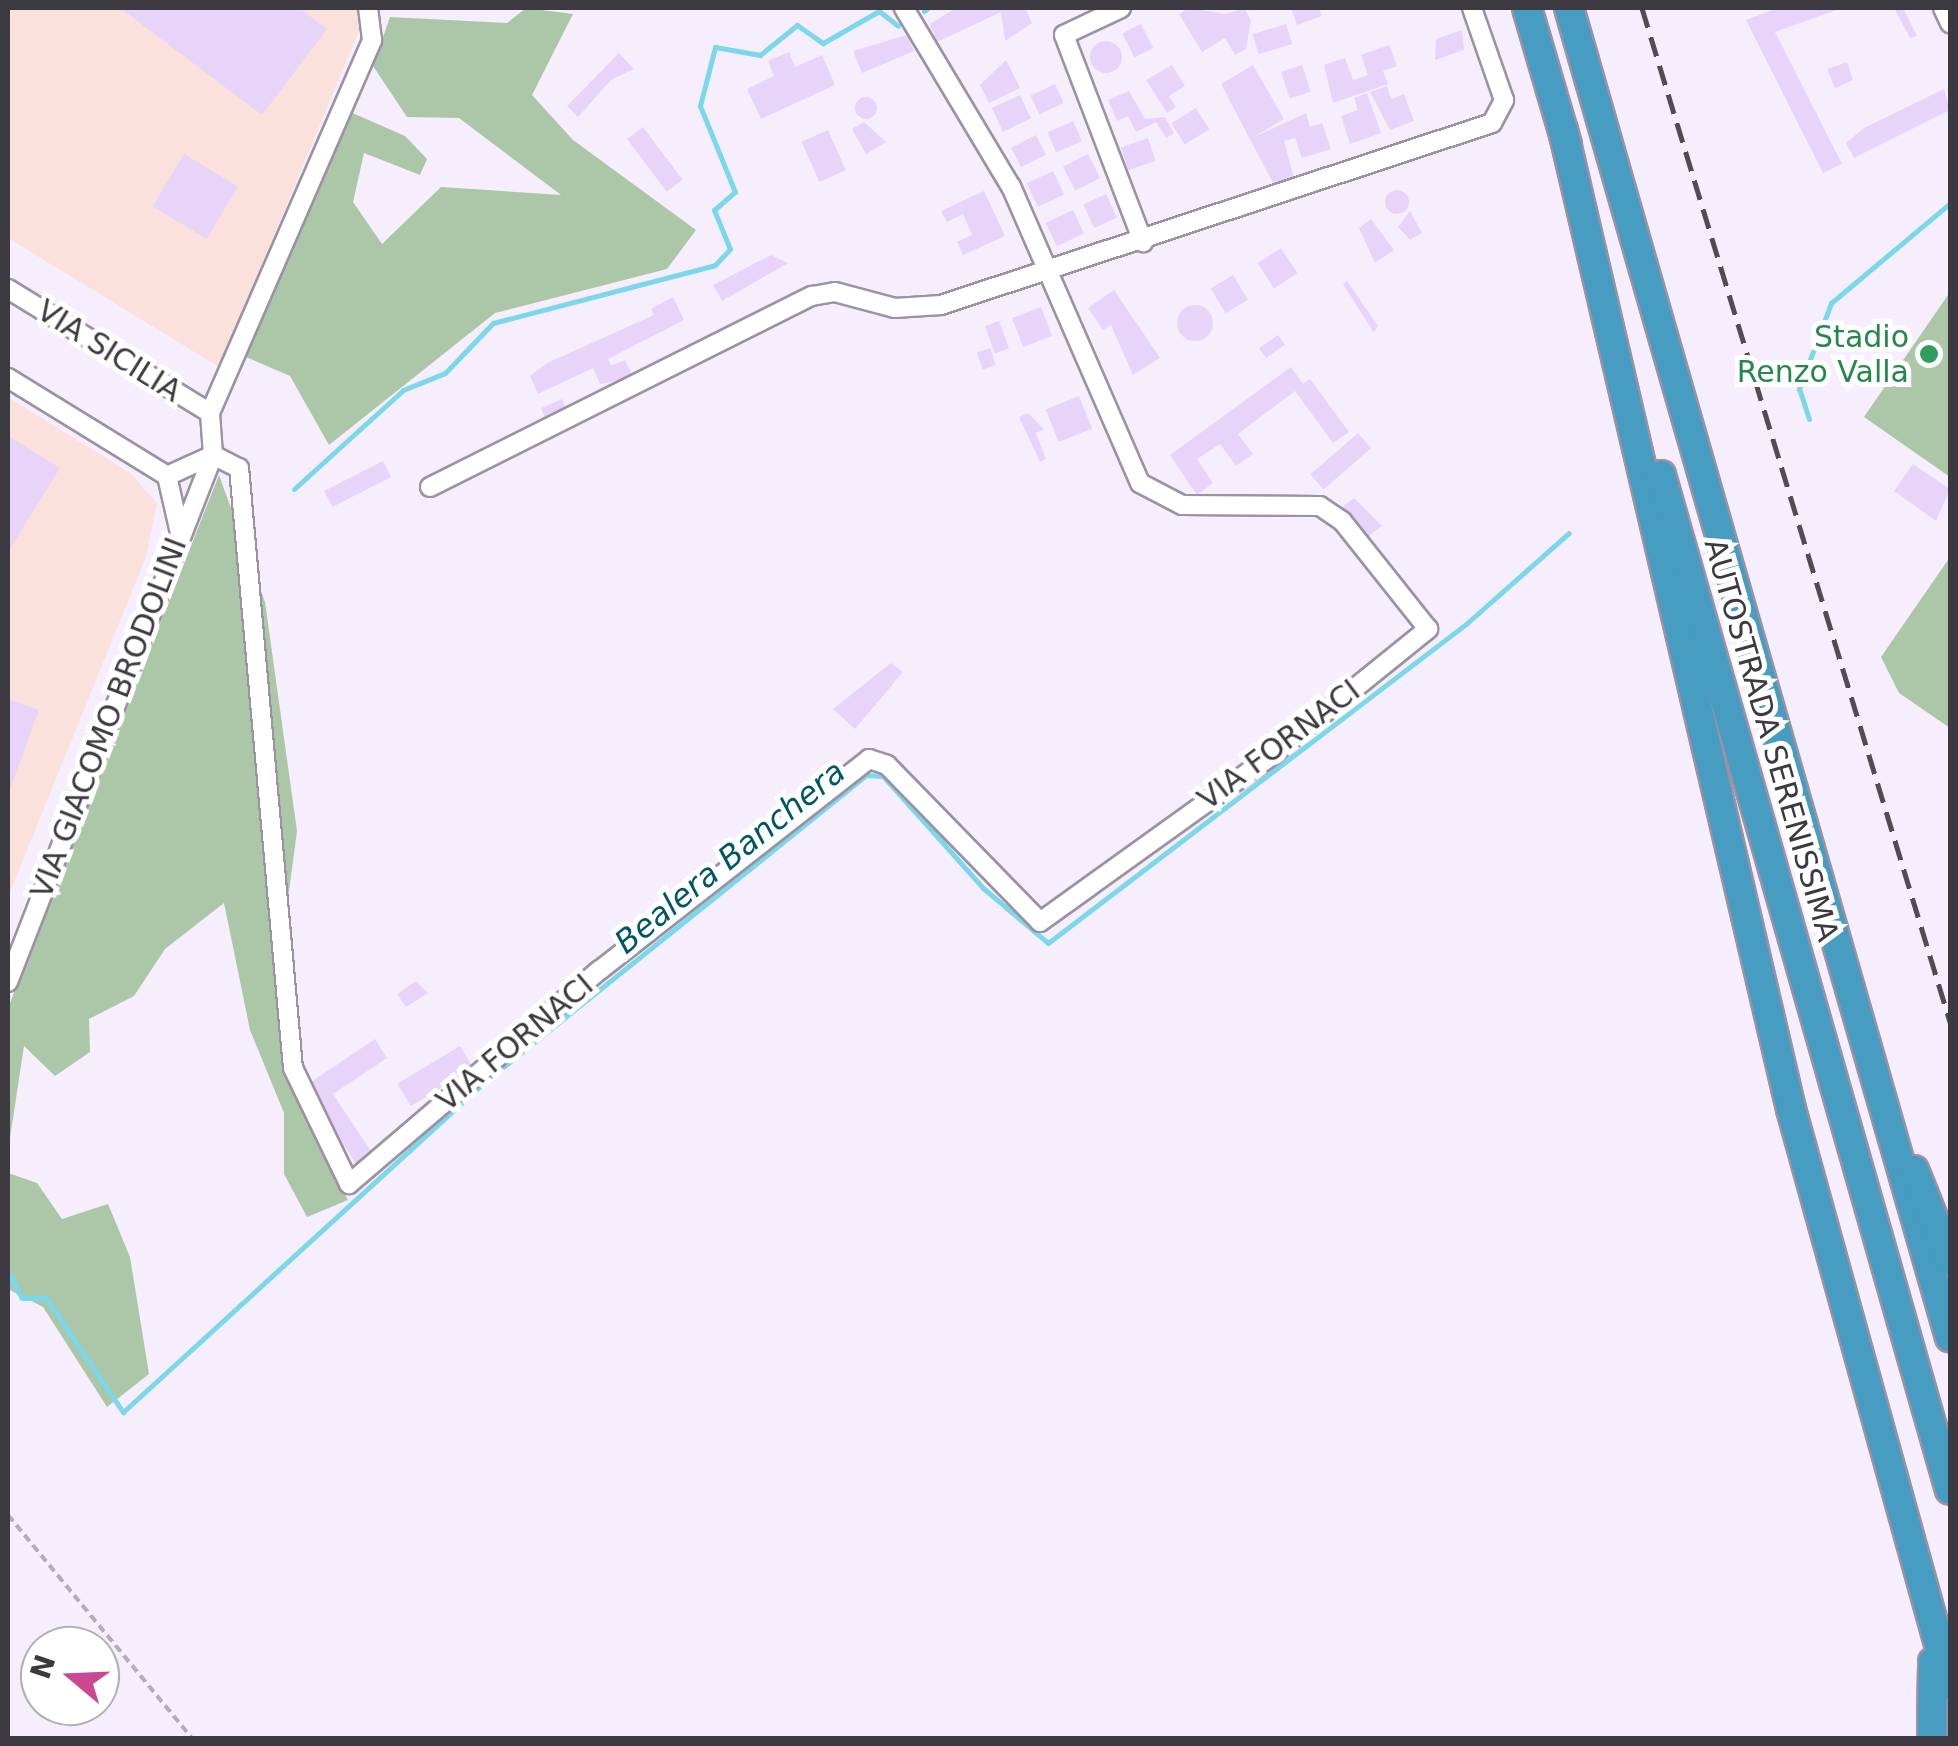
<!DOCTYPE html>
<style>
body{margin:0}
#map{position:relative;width:1958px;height:1746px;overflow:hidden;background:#f6eefd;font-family:"DejaVu Sans",sans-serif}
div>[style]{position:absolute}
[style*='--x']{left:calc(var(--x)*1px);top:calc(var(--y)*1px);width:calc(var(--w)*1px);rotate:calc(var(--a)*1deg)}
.industrial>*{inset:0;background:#fbe1db}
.green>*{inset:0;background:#abc7a7}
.stream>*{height:5px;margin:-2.5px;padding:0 2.5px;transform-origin:2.5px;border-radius:2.5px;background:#7bd7ea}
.building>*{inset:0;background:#e8d4f9;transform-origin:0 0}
.round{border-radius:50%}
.path>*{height:4px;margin-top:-2px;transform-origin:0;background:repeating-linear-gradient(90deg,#b3adb9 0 8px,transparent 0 13px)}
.roads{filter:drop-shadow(2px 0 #9b92a4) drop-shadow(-2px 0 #9b92a4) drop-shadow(0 2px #9b92a4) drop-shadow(0 -2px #9b92a4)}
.minor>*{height:18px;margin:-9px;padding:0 9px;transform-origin:9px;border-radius:9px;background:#fff}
.highway>*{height:28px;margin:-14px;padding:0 14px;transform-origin:14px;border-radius:14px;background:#469cc1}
.rail>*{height:5px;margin-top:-2.5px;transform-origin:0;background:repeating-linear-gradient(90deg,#514c54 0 20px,transparent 0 30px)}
.dots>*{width:28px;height:28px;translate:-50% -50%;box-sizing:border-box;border:5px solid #fff;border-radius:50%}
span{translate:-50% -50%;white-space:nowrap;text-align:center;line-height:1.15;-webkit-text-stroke:10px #fff;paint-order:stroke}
.leisure-label{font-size:30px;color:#27864d}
.right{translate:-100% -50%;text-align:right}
.street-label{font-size:30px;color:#3d3940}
.water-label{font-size:32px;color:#005663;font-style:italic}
.frame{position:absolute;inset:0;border:10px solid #3d3940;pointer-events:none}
.north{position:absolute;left:20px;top:1626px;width:100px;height:100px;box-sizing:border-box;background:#fff;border:2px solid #b1b0b3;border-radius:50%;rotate:289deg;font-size:28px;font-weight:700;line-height:40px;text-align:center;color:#3d3940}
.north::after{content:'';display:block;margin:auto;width:35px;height:45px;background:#ca4890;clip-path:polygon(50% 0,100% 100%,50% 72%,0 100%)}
</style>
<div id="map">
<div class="industrial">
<div style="clip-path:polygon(8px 8px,358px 8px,360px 29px,219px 367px,8px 238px)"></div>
<div style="clip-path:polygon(8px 397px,130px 473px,157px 503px,146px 557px,8px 897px)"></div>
</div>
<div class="green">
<div style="clip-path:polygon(526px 8px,573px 14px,532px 95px,573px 140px,696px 230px,667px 269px,495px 313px,329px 445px,290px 376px,246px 357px,348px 111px,405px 136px,427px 159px,420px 175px,364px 153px,353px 202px,382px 244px,441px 187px,561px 195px,459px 118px,407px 117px,373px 66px,390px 17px,507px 23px)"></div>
<div style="clip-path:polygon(1950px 292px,1950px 477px,1864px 417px)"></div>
<div style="clip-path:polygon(219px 475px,265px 602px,297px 831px,276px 989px,283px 1074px,348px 1200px,307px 1217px,284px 1174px,284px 1113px,250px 1030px,224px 903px,165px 949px,134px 996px,89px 1019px,90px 1052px,55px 1076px,24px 1046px,8px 1151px,8px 1008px)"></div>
<div style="clip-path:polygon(1950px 557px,1950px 728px,1899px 693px,1881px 657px)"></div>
<div style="clip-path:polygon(8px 1173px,37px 1183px,62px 1219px,108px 1204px,130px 1257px,149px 1374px,107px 1407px,43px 1307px,8px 1289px)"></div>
</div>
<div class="stream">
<div style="--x:924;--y:11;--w:5;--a:-37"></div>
<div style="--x:1809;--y:419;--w:32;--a:-108"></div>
<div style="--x:1799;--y:389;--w:92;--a:-69.6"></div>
<div style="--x:1831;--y:303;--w:155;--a:-40"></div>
<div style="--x:294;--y:489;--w:147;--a:-42.2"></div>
<div style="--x:403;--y:390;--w:45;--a:-22"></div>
<div style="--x:445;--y:373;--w:69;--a:-46.2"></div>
<div style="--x:493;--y:323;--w:229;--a:-14.6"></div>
<div style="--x:715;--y:265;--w:22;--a:-47"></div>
<div style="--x:730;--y:249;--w:42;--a:-112.3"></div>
<div style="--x:714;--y:210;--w:28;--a:-41"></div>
<div style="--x:735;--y:192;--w:93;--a:-112.1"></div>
<div style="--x:700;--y:106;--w:61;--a:-75.7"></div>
<div style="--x:715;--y:47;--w:46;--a:10.1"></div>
<div style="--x:760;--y:55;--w:48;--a:-39"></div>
<div style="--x:797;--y:25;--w:32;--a:35"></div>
<div style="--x:823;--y:43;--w:64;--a:-29.7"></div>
<div style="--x:879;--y:11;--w:24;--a:38"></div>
<div style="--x:8;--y:1271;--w:30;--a:63"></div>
<div style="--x:22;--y:1298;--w:24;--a:0"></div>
<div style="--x:46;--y:1298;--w:138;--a:56"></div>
<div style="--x:123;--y:1412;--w:486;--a:-42.4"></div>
<div style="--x:482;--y:1084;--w:493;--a:-38.8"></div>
<div style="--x:866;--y:775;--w:17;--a:3"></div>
<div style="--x:883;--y:776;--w:150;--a:48.2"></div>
<div style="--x:983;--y:888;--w:85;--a:40.2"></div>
<div style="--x:1048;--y:943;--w:526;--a:-37.35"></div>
<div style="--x:1466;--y:624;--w:137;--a:-41.5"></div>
</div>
<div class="building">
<div style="clip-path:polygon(120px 8px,299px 8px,327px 29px,262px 115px)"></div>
<div style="clip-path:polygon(956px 8px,1025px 8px,1032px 23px,1005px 41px,1001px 12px,937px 42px,930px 24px)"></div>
<div style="clip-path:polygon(1189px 8px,1226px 14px,1244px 8px,1251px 20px,1246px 49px,1235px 55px,1225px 38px,1202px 52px,1179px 14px)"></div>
<div style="clip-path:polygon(1291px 8px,1319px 8px,1322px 16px,1297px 25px)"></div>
<div style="clip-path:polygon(1777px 8px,1842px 8px,1775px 32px,1842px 164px,1823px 173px,1746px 20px)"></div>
<div style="clip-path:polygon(1894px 8px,1903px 8px,1917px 36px,1910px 38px)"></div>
<div style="left:1141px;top:24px;width:27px;height:21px;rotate:63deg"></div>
<div style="left:1286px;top:24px;width:21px;height:35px;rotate:73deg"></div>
<div style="clip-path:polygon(1462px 30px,1464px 50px,1435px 60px,1436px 39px)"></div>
<div style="clip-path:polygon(907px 35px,914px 51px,862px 73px,853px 51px)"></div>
<div class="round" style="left:1090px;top:41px;width:32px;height:32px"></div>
<div style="clip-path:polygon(1389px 45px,1397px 66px,1383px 71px,1388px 84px,1333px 103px,1324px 65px,1345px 58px,1353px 80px,1368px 75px,1361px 55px)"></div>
<div style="clip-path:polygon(789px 52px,795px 67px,822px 55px,835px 85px,761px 119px,747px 89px,774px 76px,768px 61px)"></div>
<div style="clip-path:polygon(619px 53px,634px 69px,611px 80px,578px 117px,567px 106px)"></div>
<div style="clip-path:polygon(1006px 60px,1020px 88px,989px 103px,980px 85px)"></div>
<div style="clip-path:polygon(1847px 62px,1853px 80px,1835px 88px,1827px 69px)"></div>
<div style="clip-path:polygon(1172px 65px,1185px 86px,1169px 96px,1176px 107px,1167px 113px,1146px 80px)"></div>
<div style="clip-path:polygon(1253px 65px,1284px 119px,1252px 138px,1306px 113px,1310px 127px,1322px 123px,1331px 149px,1302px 158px,1295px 138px,1284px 141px,1294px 178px,1274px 185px,1221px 84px)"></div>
<div style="left:1302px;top:65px;width:28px;height:22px;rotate:72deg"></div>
<div style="left:1055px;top:84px;width:21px;height:27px;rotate:65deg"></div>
<div style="clip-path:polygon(1387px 86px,1391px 99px,1404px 94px,1414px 121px,1390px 130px,1370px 92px)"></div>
<div style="clip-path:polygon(1944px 89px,1950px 110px,1854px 158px,1846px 143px,1864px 128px)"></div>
<div style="clip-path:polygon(1129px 91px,1145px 119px,1165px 117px,1174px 133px,1166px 138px,1156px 122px,1136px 132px,1128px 116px,1117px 121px,1108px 100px)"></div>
<div style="clip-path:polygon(1367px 93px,1381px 133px,1350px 144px,1341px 116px,1358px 110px,1354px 98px)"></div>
<div style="left:1020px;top:95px;width:26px;height:31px;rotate:65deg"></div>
<div class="round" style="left:855px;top:97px;width:22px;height:22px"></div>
<div style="left:1196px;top:108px;width:25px;height:29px;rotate:58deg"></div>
<div style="left:1073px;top:121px;width:22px;height:28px;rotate:66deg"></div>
<div style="clip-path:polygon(864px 122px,886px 142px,866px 154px,852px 129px)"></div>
<div style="left:643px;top:127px;width:66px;height:20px;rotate:53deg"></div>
<div style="left:828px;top:130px;width:44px;height:29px;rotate:66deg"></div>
<div style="left:1036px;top:135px;width:22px;height:28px;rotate:63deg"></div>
<div style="left:1148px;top:138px;width:24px;height:29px;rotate:71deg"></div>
<div style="left:184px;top:154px;width:63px;height:61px;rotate:31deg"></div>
<div style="left:1088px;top:154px;width:27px;height:28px;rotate:63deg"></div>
<div style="left:1053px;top:171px;width:26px;height:29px;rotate:65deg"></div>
<div class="round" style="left:1385px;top:190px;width:24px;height:24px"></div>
<div style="clip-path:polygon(984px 191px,1005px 236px,963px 255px,957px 242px,972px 235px,963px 214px,947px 222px,941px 211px)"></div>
<div style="left:1106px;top:194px;width:26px;height:25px;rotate:65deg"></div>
<div style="left:1073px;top:210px;width:26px;height:30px;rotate:65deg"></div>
<div style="clip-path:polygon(1410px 211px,1422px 233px,1410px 240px,1398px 227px)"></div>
<div style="clip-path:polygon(1371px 219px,1394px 250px,1375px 263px,1359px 228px)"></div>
<div style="left:1281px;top:248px;width:30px;height:28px;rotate:57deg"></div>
<div style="clip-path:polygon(771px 255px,788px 263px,722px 301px,713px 285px)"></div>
<div style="left:1233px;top:275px;width:29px;height:26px;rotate:59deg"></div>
<div style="clip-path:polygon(1347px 281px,1378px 326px,1374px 333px,1343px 284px)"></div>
<div style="clip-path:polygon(1114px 290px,1160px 358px,1133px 375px,1111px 325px,1103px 330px,1088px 308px)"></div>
<div style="clip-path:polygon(673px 297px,684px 320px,608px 359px,611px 366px,625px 360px,634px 378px,600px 384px,593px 368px,538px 394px,530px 376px,547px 363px,654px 315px,651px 309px)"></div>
<div class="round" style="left:1177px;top:305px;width:36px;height:36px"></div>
<div style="left:1041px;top:307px;width:31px;height:31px;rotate:69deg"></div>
<div style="left:999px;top:321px;width:29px;height:15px;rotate:70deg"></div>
<div style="left:1278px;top:335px;width:12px;height:23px;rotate:55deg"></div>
<div style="left:990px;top:348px;width:18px;height:14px;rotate:71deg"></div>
<div style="clip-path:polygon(1291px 367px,1303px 384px,1310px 379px,1349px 432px,1333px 443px,1295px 391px,1238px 434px,1253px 454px,1236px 466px,1220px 444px,1197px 459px,1213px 483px,1197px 495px,1170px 455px)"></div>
<div style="left:1079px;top:396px;width:35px;height:36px;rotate:68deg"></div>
<div style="left:562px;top:399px;width:12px;height:23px;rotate:66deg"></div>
<div style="clip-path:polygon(1028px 413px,1044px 429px,1036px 433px,1046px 459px,1040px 462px,1019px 417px)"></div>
<div style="left:1358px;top:433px;width:20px;height:63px;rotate:49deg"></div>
<div style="clip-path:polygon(8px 436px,60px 468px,8px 552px)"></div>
<div style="left:383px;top:461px;width:18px;height:66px;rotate:63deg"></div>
<div style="clip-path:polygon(1913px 464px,1950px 489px,1936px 521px,1894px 491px)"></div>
<div style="clip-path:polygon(1354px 498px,1382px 526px,1365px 539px,1341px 508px)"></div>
<div style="clip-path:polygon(891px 663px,903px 672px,855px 729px,833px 709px)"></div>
<div style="clip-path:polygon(8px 699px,39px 710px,8px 795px)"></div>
<div style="clip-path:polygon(416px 981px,428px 993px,406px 1007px,397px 994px)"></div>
<div style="clip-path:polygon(375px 1039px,387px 1058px,333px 1094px,373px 1154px,357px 1165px,305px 1086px)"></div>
<div style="left:460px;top:1046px;width:26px;height:73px;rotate:59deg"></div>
</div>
<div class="path">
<div style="--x:8;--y:1515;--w:289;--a:50.5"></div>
</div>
<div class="roads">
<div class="minor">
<div style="--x:1121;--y:8;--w:63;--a:154.7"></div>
<div style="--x:1064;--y:35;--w:222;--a:69.1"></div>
<div style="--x:1943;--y:8;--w:17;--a:65"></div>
<div style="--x:8;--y:289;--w:237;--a:31.5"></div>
<div style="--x:8;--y:378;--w:187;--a:31.6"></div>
<div style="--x:213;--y:455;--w:29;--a:27"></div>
<div style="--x:239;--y:468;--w:602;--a:84.86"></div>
<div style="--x:293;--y:1068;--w:129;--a:64.2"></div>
<div style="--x:349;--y:1184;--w:330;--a:-40.5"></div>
<div style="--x:600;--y:970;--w:342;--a:-38.1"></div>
<div style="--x:869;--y:759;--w:19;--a:18"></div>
<div style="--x:887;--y:765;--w:219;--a:45.7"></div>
<div style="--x:1040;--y:922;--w:286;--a:-35.7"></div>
<div style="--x:1272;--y:755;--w:201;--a:-38.9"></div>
<div style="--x:1428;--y:629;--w:138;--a:-128.5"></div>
<div style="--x:1342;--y:521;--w:27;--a:-146"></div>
<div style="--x:1320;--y:506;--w:138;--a:-179.6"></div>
<div style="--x:1182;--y:505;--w:47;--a:-152.4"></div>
<div style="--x:1140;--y:483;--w:323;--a:-113.5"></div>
<div style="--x:1011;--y:187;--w:209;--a:-120.9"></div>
<div style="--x:167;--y:476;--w:58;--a:77.2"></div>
<div style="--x:167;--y:476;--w:51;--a:-24.5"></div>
<div style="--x:430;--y:487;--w:427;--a:-26.6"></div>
<div style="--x:812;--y:296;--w:23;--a:-10"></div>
<div style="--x:835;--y:292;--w:62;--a:14.9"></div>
<div style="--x:895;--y:308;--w:46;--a:-3.7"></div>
<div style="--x:941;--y:305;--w:580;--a:-18.28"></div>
<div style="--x:1492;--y:123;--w:26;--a:-62"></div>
<div style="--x:1504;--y:100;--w:97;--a:-109.2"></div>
<div style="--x:8;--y:982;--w:565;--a:-68.74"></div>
<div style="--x:213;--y:455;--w:42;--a:-94.1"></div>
<div style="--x:210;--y:413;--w:407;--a:-66.5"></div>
<div style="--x:372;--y:40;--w:32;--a:-97"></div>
</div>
<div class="highway">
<div style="--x:1527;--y:8;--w:143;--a:73.7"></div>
<div style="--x:1569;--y:8;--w:1383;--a:74.01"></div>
<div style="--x:1563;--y:130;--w:1005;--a:76.89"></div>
<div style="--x:1791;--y:1109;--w:597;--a:74.54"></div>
<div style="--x:1661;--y:475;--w:1055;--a:74.11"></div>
<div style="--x:1914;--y:1170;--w:97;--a:68.2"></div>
<div style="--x:1932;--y:1738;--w:76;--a:-89.2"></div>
</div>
</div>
<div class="rail">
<div style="--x:1642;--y:8;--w:1060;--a:73.1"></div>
</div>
<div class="dots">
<div style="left:1929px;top:354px;background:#2e9e5b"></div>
</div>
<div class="leisure-label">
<span class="right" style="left:1909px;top:354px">Stadio<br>Renzo Valla</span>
</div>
<div class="street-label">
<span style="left:109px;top:351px;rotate:32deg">VIA SICILIA</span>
<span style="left:109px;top:718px;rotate:-69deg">VIA GIACOMO BRODOLINI</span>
<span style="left:1771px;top:740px;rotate:74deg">AUTOSTRADA SERENISSIMA</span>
<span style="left:1279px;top:745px;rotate:-37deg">VIA FORNACI</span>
<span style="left:515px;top:1043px;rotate:-40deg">VIA FORNACI</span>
</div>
<div class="water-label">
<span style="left:730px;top:857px;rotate:-39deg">Bealera Banchera</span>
</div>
<div class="frame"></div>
<div class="north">N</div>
</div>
